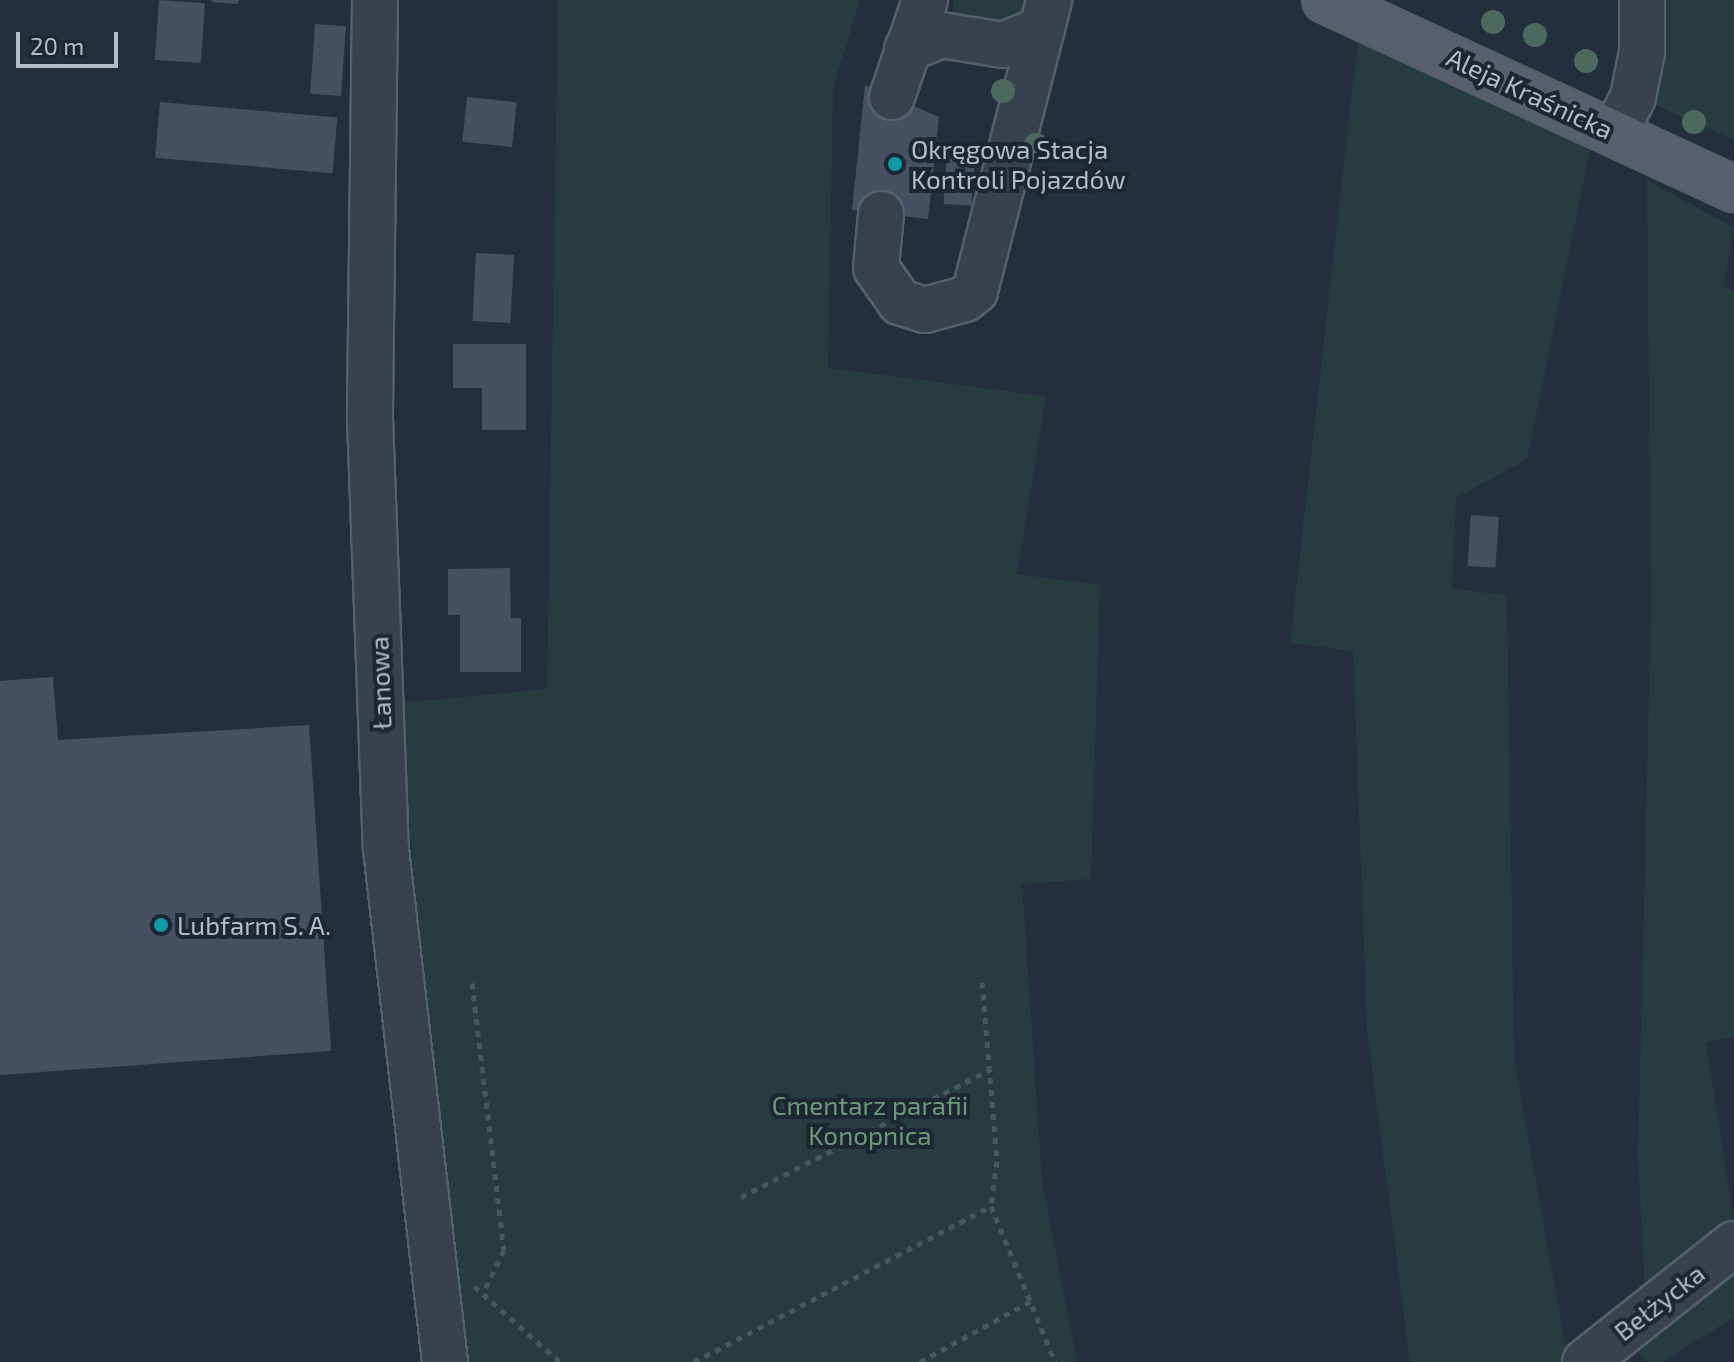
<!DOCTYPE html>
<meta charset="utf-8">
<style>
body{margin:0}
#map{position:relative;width:1734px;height:1362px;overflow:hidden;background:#242f3e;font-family:"Exo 2",sans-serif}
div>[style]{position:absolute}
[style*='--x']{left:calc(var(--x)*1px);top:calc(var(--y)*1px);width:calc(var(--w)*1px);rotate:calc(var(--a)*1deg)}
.green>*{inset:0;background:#263c3f}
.building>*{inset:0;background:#455162;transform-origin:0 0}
.path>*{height:5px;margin-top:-2.5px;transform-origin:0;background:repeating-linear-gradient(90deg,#44595c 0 6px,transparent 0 12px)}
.roads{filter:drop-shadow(2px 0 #565f6c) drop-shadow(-2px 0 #565f6c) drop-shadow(0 2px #565f6c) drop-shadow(0 -2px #565f6c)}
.minor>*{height:44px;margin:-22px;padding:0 22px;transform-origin:22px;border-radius:22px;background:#38414e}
.major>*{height:44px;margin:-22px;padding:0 22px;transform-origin:22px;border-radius:22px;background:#56606e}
.trees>*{width:24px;height:24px;margin:-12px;border-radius:50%;background:#4b6a5d}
.dots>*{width:22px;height:22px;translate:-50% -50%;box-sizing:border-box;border:4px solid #1d2633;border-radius:50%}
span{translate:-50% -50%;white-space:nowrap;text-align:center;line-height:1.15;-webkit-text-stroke:8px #1d2633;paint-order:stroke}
.street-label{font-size:26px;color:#b4bcc9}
.poi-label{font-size:26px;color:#b4bcc9}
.left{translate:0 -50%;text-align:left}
.park-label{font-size:26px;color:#6b9a76}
.scale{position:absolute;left:16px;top:32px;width:102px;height:36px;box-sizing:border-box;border:4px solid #b4bcc9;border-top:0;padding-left:10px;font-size:24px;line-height:28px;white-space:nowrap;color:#b4bcc9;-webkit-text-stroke:6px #1d2633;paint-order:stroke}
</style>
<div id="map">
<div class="green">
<div style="clip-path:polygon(558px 0,860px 0,833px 88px,828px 368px,1046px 396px,1017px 574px,1100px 585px,1091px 879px,1022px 884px,1042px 1180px,1077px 1362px,467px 1362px,421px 981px,401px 703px,547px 689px)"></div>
<div style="clip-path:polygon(953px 0,1031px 0,1017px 28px,954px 17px)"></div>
<div style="clip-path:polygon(1656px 0,1734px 0,1734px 140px,1653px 104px)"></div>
<div style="clip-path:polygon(1359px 30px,1590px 150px,1527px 459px,1456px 498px,1452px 589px,1507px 595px,1514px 1058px,1567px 1356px,1560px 1362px,1410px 1362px,1367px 1030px,1353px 651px,1290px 643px)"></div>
<div style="clip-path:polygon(1647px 180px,1734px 228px,1723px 286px,1734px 291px,1734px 1037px,1706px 1042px,1734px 1222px,1645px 1294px,1638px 1156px,1651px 607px)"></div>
<div style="clip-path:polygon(1734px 1258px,1734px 1317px,1663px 1362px,1647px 1362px,1635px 1350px)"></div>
</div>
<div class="building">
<div style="left:159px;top:0;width:46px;height:60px;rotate:4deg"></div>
<div style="clip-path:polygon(212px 0,239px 0,238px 4px,211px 2px)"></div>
<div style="left:315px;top:24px;width:31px;height:70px;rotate:4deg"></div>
<div style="clip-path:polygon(865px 85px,939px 117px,928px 219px,852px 210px)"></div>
<div style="left:467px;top:97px;width:50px;height:45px;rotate:6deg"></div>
<div style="left:160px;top:102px;width:178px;height:56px;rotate:5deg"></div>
<div style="left:947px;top:155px;width:28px;height:49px;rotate:4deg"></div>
<div style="left:476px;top:253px;width:38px;height:68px;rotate:3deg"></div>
<div style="clip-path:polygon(453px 344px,526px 344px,526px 430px,482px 430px,482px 388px,453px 388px)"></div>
<div style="left:1471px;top:515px;width:28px;height:51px;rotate:4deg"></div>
<div style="clip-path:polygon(510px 568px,511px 618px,521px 618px,521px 672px,460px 672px,460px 615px,448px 615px,448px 569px)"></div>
<div style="clip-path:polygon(53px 677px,58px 740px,309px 725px,331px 1051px,0 1075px,0 681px)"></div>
</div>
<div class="path">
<div style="--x:982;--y:982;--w:180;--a:85.2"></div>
<div style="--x:997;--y:1161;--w:45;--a:97.6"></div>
<div style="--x:991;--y:1206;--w:169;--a:67.7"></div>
<div style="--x:472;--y:983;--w:269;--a:83.2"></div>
<div style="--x:504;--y:1250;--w:46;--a:116"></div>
<div style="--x:741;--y:1197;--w:279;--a:-27.1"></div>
<div style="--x:474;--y:1286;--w:115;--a:41.5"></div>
<div style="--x:694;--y:1362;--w:335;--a:-27.7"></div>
<div style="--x:920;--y:1362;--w:127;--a:-28.8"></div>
</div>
<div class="roads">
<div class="minor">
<div style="--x:375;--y:0;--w:418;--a:90.7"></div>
<div style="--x:370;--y:418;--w:431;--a:87.9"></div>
<div style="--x:386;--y:849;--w:516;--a:83.44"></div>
<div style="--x:907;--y:49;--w:37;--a:-22"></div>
<div style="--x:941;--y:35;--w:63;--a:9.2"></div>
<div style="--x:1003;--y:45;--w:42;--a:-22.3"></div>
<div style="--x:892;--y:97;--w:102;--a:-71.2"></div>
<div style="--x:1615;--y:133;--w:40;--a:-63.4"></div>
<div style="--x:1633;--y:97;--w:46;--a:-78.7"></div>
<div style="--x:1642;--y:52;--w:52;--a:-90"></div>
<div style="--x:881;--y:214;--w:54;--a:95.3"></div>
<div style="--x:876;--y:268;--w:42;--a:54.8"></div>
<div style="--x:900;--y:302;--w:26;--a:18"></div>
<div style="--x:925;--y:310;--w:41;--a:-15.4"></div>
<div style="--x:965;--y:299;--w:13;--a:-39"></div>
<div style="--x:975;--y:291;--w:300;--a:-75.7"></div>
<div style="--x:1585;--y:1362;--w:190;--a:-38.4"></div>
</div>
<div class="major">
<div style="--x:1325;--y:0;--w:451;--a:24.8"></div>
</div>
</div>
<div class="trees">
<div style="left:1493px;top:22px"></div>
<div style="left:1535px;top:35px"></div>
<div style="left:1586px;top:61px"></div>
<div style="left:1003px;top:91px"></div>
<div style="left:1694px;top:122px"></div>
<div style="left:1036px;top:145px"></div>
</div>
<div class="dots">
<div style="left:895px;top:164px;background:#0f9aa8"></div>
<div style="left:161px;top:925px;background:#0f9aa8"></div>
</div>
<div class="street-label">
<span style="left:1530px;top:93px;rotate:25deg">Aleja Kraśnicka</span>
<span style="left:380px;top:683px;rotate:-92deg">Łanowa</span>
<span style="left:1659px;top:1302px;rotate:-38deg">Bełżycka</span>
</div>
<div class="poi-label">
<span class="left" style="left:911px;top:164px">Okręgowa Stacja<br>Kontroli Pojazdów</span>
<span class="left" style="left:177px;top:925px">Lubfarm S. A.</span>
</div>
<div class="park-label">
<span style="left:870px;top:1120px">Cmentarz parafii<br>Konopnica</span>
</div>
<div class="scale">20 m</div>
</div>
